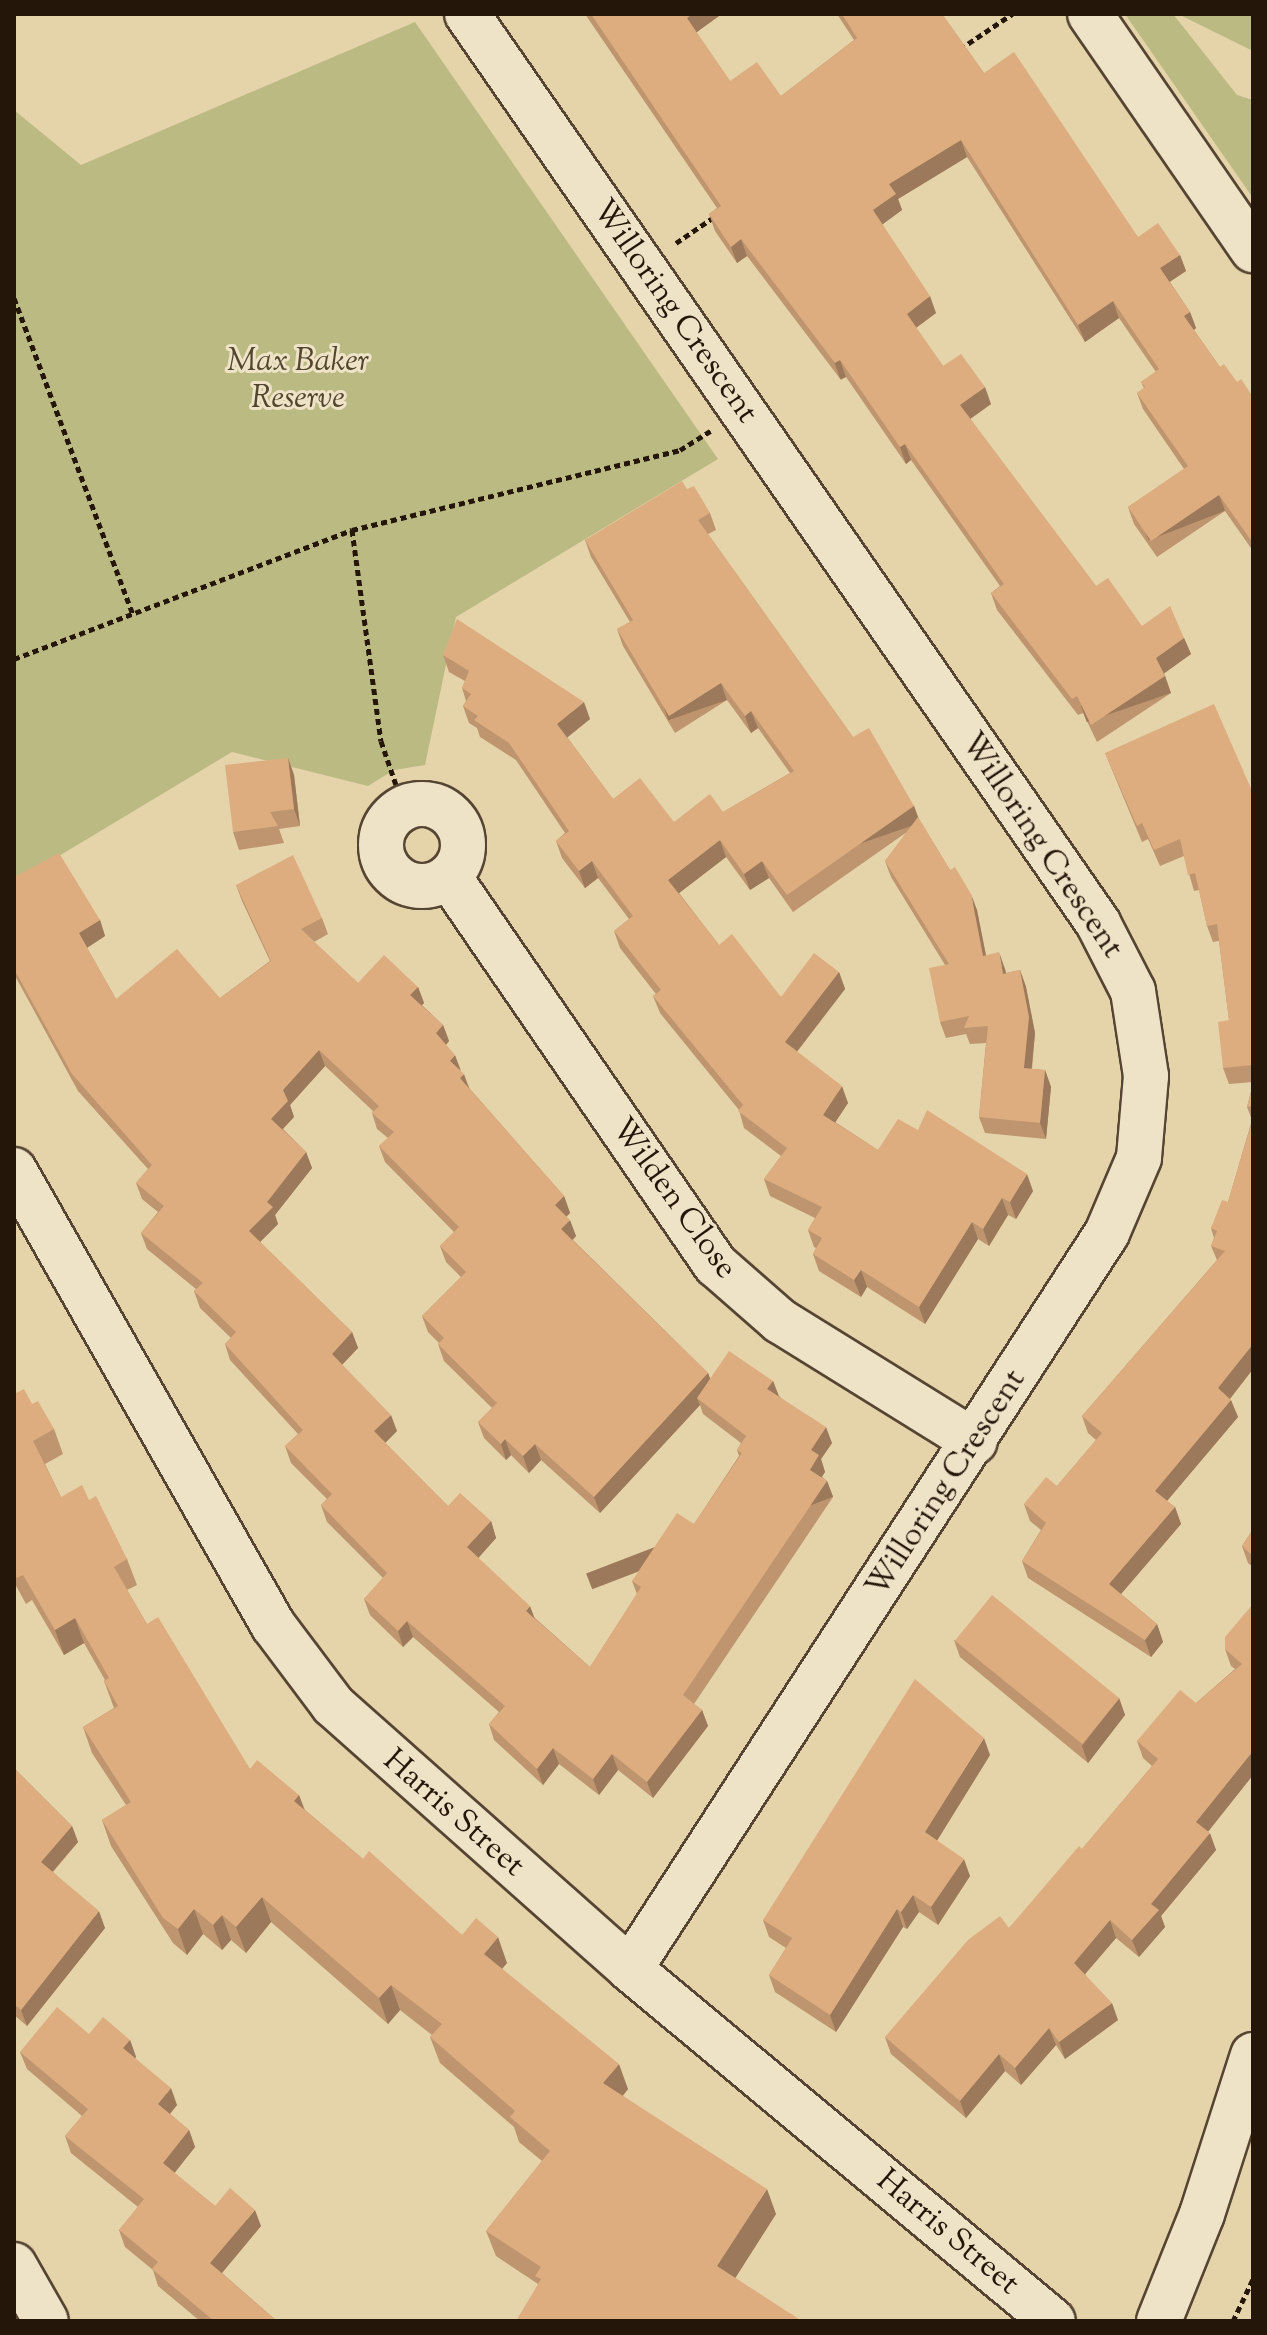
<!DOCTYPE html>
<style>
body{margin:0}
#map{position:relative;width:1267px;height:2335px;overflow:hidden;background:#e5d3a9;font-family:"Sorts Mill Goudy",serif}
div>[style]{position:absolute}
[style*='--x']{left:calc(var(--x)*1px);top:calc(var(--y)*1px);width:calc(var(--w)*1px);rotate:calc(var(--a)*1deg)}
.green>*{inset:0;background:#bcba83}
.path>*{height:5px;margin-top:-2.5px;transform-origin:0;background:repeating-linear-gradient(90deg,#25160a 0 6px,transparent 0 10px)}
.roads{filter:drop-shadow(2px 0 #554532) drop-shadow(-2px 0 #554532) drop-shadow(0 2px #554532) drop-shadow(0 -2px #554532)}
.minor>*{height:44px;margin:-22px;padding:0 22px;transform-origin:22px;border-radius:22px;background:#eee2c7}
.minor>.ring{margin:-22px;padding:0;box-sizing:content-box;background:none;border:44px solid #eee2c7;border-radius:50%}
.wall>*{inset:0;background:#be956e}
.shaded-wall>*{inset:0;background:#9b795a;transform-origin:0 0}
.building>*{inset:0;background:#ddad80;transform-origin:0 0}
span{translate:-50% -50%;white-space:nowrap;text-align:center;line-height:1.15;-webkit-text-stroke:6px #eee2c7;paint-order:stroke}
.street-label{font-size:32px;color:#25160a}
.park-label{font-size:32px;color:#52472e;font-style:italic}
.frame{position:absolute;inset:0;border:16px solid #25160a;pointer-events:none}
</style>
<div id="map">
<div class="green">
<div style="clip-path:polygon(1125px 14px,1173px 14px,1237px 95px,1253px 100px,1253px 198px)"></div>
<div style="clip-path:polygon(1178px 14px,1253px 14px,1253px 51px)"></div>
<div style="clip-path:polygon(415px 22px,718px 459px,456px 617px,425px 765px,394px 770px,368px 786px,232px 752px,14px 883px,14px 110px,81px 165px)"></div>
</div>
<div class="path">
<div style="--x:960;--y:49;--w:63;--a:-33.9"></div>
<div style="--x:676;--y:243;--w:46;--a:-34.4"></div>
<div style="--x:14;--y:298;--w:338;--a:69.4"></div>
<div style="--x:352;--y:530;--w:213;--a:82.2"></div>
<div style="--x:381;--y:741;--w:71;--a:71.1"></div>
<div style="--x:14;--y:659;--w:362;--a:-20.9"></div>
<div style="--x:352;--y:530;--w:338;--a:-13.7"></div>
<div style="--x:680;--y:450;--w:36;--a:-32"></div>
<div style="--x:1233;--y:2321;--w:47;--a:-64.5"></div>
</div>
<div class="roads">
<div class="minor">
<div style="--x:467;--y:14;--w:1107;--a:55.23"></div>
<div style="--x:1098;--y:923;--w:76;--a:62.8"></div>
<div style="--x:1133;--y:991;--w:86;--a:81.3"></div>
<div style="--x:1146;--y:1076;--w:82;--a:94.9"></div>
<div style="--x:1139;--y:1158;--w:82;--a:113.1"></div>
<div style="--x:1107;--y:1233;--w:877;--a:122.95"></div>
<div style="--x:1090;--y:14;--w:287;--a:55.4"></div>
<div class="ring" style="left:381px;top:804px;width:38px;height:38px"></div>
<div style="--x:449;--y:877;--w:471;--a:55.5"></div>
<div style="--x:716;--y:1265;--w:85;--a:41.2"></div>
<div style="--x:780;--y:1321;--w:229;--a:31.8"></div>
<div style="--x:14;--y:1170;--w:524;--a:60.35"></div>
<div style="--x:273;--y:1625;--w:100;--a:53.1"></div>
<div style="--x:333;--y:1705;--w:397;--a:41.6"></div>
<div style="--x:630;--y:1969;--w:550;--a:39.77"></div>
<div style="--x:14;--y:2265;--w:64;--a:60.3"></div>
<div style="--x:1159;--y:2321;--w:115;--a:-68.1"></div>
<div style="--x:1202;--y:2214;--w:167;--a:-72.2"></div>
</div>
</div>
<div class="wall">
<div style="clip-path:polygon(585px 14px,718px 14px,719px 16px,696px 32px,730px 81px,781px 96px,854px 40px,837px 14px,942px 14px,984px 73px,1138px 237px,1180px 255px,1186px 271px,1170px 282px,1190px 312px,1196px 328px,1194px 330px,1220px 367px,1253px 397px,1253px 551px,1225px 511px,1157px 557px,1134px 524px,1128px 507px,1184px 469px,1143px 409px,1137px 393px,1144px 388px,1141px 382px,1156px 372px,1119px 318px,1085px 342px,967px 157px,898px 199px,902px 210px,882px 224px,936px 313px,916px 328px,943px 366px,991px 404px,970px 419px,1096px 586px,1142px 626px,1184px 638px,1191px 654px,1164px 673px,1171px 693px,1097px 742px,1083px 713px,1078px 715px,997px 610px,991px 593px,1000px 586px,911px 460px,906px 464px,846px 377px,841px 380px,747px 256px,737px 263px,715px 231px,709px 214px,717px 208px)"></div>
<div style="clip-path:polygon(687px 489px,710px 513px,716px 530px,708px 534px,853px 737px,914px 806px,919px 819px,950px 870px,977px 910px,986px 955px,1005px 969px,1006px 973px,1020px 970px,1026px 987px,1035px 1033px,1032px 1069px,1045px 1070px,1051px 1087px,1046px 1139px,985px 1133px,979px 1117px,986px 1043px,970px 1044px,966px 1034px,946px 1038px,940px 1022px,945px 965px,891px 877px,885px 861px,907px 832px,793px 912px,769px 878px,750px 890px,726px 857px,679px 893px,719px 945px,781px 997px,839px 972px,845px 989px,797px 1052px,848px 1103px,835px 1122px,878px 1150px,918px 1130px,1033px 1191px,1016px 1219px,1008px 1215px,989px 1246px,978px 1239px,925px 1324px,867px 1287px,861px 1297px,819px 1271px,813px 1254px,816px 1248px,814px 1247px,808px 1230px,815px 1218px,770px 1196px,764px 1179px,781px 1156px,744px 1128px,739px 1110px,660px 1013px,653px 996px,656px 994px,620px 948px,614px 931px,629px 919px,598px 878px,585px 888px,562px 858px,556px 841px,565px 833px,516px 760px,480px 737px,477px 728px,469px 723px,463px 706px,466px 701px,462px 688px,465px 681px,449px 672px,443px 655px,590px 719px,567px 737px,613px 799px,674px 822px,723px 812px,790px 773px,758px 728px,751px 733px,727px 700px,675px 733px,623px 646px,617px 629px,630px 622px,591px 557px,585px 540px)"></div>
<div style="clip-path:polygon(1105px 753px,1253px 793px,1253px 1082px,1229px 1084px,1223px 1068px,1229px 1020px,1219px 941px,1213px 942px,1207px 926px,1199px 890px,1194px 891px,1184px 856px,1160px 866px,1148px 839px,1142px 842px)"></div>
<div style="clip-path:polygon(288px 758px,294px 775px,300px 826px,279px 829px,284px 843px,239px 850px,233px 832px)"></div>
<div style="clip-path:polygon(evenodd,14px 877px,100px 920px,105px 936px,87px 948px,116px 999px,220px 998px,270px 961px,242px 901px,236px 885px,322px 918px,328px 934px,314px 942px,358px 983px,418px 987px,424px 1003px,422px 1005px,443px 1025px,449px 1041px,446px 1045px,470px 1089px,564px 1196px,570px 1213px,566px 1217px,576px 1236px,573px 1240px,708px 1373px,710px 1379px,773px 1381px,779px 1396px,832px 1443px,821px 1459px,825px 1472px,822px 1477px,827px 1481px,833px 1497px,694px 1704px,702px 1710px,708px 1726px,653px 1798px,618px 1770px,599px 1795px,559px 1764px,543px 1785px,494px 1740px,489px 1724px,499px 1712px,413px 1637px,403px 1647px,370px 1615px,364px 1599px,383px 1578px,327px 1522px,321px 1505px,327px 1499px,291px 1463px,285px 1446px,298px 1434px,230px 1360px,225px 1344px,231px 1338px,200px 1308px,194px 1291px,196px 1289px,147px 1249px,141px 1233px,158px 1212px,142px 1199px,136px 1183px,148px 1169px,78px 1091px,14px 974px,14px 877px,325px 1066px,373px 1111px,372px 1113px,377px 1129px,388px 1138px,379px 1146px,385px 1162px,454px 1232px,440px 1246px,446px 1262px,461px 1277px,422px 1316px,428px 1332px,439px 1343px,438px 1344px,444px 1361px,492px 1408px,478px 1422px,484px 1438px,506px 1460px,511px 1455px,529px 1473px,541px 1460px,600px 1513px,700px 1405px,703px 1414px,741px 1443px,737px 1450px,739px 1456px,694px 1524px,632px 1581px,637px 1594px,590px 1667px,535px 1618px,478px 1558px,496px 1538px,491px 1521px,448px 1506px,385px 1443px,397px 1431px,342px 1365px,358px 1348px,352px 1332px,260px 1242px,278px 1224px,275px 1215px,312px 1168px,306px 1152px,283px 1129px,294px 1117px,290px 1105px,325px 1066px)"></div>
<div style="clip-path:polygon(1253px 1084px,1253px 1369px,1230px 1399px,1238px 1417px,1167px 1501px,1175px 1507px,1181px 1524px,1121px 1594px,1157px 1624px,1163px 1642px,1151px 1657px,1028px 1578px,1022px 1561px,1041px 1530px,1030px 1521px,1024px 1504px,1057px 1486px,1096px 1440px,1088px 1433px,1082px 1416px,1217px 1260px,1211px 1246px,1214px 1238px,1211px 1228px,1228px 1202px,1252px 1120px,1247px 1107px)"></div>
<div style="clip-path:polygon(14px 1394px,32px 1404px,54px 1429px,63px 1454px,45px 1464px,61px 1497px,89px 1500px,127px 1559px,137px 1585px,127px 1590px,147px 1624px,250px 1769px,299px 1795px,305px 1810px,363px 1859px,462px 1935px,507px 1963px,502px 1969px,628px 2089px,623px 2096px,776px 2214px,735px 2278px,538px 2284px,496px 2256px,486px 2231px,542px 2161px,519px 2142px,514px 2127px,440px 2063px,430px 2037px,432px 2035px,400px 2010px,388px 2024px,271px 1922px,246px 1953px,231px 1940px,222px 1950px,203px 1934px,187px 1955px,173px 1943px,111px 1846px,102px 1820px,126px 1805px,92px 1753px,83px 1727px,114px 1708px,104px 1681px,105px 1680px,84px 1643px,64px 1655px,32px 1600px,26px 1604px,14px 1582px)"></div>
<div style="clip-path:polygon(1253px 1529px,1253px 1567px,1248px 1563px,1242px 1546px)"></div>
<div style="clip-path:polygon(1253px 1604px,1253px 1775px,1208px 1832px,1216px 1850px,1161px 1916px,1165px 1927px,1139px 1957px,1116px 1938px,1085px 1974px,1118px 2020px,1065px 2059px,1056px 2045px,1021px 2085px,1005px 2071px,966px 2118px,891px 2054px,885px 2037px,1009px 1928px,1082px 1849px,1152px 1766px,1143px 1758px,1137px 1741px,1196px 1703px,1235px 1669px,1231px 1666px,1225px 1649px)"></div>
<div style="clip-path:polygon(954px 1640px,1119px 1698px,1125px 1715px,1088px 1763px,960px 1657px)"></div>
<div style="clip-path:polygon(990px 1755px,937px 1841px,970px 1876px,938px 1925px,919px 1912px,907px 1929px,903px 1927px,836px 2032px,775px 1992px,769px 1975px,786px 1948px,769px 1937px,763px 1920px)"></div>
<div style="clip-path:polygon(14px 1768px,72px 1826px,78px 1842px,53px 1872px,105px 1928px,27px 2026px,14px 2015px)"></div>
<div style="clip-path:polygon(89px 2034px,130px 2040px,136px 2057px,135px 2058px,177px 2105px,170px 2114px,189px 2130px,195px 2147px,174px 2173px,215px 2206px,261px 2226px,222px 2273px,277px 2321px,200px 2321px,158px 2286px,153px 2270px,125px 2247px,119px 2230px,138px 2207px,71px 2153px,65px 2136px,82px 2116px,27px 2069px,20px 2052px)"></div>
</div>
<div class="shaded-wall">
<div style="clip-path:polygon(692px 14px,718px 14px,719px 16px,693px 35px,687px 18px)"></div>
<div style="clip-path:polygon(961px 140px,967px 157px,898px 199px,902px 210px,879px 227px,873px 210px,889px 184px)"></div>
<div style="clip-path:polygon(741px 239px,747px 256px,737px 263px,731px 247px)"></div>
<div style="clip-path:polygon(1180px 255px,1186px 271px,1166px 284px,1160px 268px)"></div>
<div style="clip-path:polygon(930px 296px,936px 313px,913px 330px,907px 314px)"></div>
<div style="clip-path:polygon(1113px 301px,1119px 318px,1085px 342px,1078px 325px)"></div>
<div style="clip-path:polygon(1190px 312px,1196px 328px,1190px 333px,1184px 316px)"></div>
<div style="left:840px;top:360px;width:18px;height:6px;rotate:71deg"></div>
<div style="clip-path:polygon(985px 387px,991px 404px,966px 422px,960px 405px)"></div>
<div style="clip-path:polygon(905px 444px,911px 460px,906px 464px,900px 447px)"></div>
<div style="left:1219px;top:495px;width:17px;height:82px;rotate:69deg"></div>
<div style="clip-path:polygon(1184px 638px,1191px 654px,1162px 675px,1156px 658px)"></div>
<div style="left:1165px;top:676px;width:18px;height:89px;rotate:71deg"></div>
<div style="left:721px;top:683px;width:18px;height:62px;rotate:71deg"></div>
<div style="clip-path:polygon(584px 702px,590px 719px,563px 741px,557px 724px)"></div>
<div style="clip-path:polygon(751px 711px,758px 728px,751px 733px,745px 716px)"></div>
<div style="clip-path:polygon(288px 758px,294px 775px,300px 826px,294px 809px)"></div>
<div style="left:914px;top:806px;width:18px;height:155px;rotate:71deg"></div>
<div style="clip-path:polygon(720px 840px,726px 857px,674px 897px,668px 880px)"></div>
<div style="clip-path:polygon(592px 861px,598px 878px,585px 888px,579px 871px)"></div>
<div style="clip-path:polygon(762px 861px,769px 878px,750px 890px,744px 874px)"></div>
<div style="clip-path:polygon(971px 894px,977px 910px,989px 972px,983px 956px)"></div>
<div style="clip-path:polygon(100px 920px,105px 936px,85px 949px,79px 933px)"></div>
<div style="clip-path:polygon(999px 952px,1005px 969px,1009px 990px,1003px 974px)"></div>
<div style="clip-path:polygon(1020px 970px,1026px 987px,1035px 1033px,1030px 1084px,1024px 1068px)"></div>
<div style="clip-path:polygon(839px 972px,845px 989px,791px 1059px,785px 1042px)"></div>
<div style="clip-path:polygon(418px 987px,424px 1003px,416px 1011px,410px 995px)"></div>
<div style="clip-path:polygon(443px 1025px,449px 1041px,442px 1049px,436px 1033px)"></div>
<div style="clip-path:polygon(319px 1050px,325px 1066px,290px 1105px,294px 1117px,277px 1135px,271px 1119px,283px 1090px)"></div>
<div style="clip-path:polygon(455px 1055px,461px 1071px,450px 1061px)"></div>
<div style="clip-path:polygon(1045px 1070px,1051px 1087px,1046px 1139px,1040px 1123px)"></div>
<div style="clip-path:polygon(464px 1074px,470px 1091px,460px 1078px)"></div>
<div style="clip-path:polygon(842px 1086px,848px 1103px,829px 1132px,823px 1115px)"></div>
<div style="clip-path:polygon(306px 1152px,312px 1168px,275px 1215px,278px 1224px,255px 1247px,249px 1231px,267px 1202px)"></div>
<div style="clip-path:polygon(1027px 1174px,1033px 1191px,1016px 1219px,1010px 1202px)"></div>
<div style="clip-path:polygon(564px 1196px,570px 1213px,561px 1222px,555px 1205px)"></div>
<div style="clip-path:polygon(1002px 1198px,1008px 1215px,989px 1246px,983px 1229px)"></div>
<div style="clip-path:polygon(570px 1220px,576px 1236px,567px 1245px,561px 1229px)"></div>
<div style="clip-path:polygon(972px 1222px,978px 1239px,925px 1324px,919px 1307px)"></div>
<div style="clip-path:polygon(861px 1270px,867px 1287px,861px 1297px,854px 1280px)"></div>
<div style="clip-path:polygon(352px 1332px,358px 1348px,337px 1370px,332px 1354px)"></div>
<div style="clip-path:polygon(1253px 1344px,1253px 1369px,1225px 1405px,1218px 1388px)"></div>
<div style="clip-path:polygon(708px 1373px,714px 1389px,697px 1398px,700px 1405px,600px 1513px,594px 1497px)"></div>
<div style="clip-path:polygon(773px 1381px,779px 1397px,767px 1389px)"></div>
<div style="clip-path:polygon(1231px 1400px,1238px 1417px,1161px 1508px,1155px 1491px)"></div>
<div style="clip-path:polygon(391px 1415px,397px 1431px,380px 1448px,374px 1431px)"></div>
<div style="clip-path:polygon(826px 1427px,832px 1443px,821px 1459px,825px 1472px,816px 1486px,810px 1470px,811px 1450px)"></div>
<div style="clip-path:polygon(505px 1439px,511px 1455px,506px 1460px,501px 1444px)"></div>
<div style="clip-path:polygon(535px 1444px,541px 1460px,529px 1473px,523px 1456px)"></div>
<div style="left:827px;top:1481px;width:17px;height:258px;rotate:69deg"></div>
<div style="clip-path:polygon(1175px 1507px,1181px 1524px,1115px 1601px,1109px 1584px)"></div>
<div style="clip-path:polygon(491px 1521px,496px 1538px,473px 1564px,467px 1547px)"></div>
<div style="clip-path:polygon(530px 1606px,536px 1622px,526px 1611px)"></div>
<div style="clip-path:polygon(75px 1618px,84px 1643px,64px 1655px,55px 1630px)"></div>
<div style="clip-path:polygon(407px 1621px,413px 1637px,403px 1647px,398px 1631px)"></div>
<div style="clip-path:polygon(1157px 1624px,1163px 1642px,1151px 1657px,1145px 1640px)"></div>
<div style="clip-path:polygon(1119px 1698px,1125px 1715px,1088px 1763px,1082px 1746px)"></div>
<div style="clip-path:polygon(702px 1710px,708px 1726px,653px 1798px,647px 1782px)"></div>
<div style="clip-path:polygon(984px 1738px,990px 1755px,931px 1850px,925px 1832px)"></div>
<div style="clip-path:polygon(553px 1748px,559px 1764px,543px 1785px,537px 1769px)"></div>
<div style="clip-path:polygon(1253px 1751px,1253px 1775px,1202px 1839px,1196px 1822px)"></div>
<div style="clip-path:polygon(612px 1754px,618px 1770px,599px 1795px,593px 1779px)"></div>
<div style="clip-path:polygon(299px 1795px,308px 1821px,294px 1801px)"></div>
<div style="clip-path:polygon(72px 1826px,78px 1842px,47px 1878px,41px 1862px)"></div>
<div style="clip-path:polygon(1210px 1833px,1216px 1850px,1161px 1916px,1165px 1927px,1139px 1957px,1132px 1940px,1151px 1904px)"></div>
<div style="clip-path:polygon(964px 1859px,970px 1876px,938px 1925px,931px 1907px)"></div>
<div style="clip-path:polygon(913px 1895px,919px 1912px,907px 1929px,901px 1912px)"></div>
<div style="clip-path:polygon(262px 1897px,271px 1922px,246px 1953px,236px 1927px)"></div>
<div style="clip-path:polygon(194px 1909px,203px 1934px,187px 1955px,178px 1929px)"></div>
<div style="clip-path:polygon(897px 1909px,903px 1927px,836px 2032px,830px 2015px)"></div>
<div style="clip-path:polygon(99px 1911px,105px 1928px,27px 2026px,21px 2010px)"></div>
<div style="clip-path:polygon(222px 1915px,231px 1940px,222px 1950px,213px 1925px)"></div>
<div style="clip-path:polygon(1110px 1920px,1116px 1938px,1080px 1980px,1074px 1963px)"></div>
<div style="clip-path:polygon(498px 1937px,507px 1963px,493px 1979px,484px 1954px)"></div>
<div style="clip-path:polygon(391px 1985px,400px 2010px,388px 2024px,379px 1998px)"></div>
<div style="clip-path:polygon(1112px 2003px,1118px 2020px,1065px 2059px,1059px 2042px)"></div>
<div style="clip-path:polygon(1049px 2028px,1056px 2045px,1021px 2085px,1015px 2068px)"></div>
<div style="clip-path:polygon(130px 2040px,136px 2057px,129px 2065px,123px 2048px)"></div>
<div style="clip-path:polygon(999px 2054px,1005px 2071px,966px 2118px,960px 2101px)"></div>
<div style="clip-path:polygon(619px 2064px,628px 2089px,612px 2108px,603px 2083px)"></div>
<div style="clip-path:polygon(171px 2088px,177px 2105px,164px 2121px,158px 2104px)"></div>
<div style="clip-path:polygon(189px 2130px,195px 2147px,169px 2180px,163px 2163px)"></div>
<div style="clip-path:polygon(767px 2189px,776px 2214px,727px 2291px,717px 2266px)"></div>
<div style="clip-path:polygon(255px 2210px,261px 2226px,216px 2280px,210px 2263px)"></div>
</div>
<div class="building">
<div style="clip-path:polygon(591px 14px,692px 14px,687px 18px,730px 81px,757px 62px,781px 96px,857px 38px,842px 14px,942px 14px,984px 73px,1014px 52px,1138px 237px,1158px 223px,1180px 255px,1160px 268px,1190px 312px,1184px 316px,1220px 367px,1224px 364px,1237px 382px,1241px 379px,1253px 397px,1253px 543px,1219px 495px,1151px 541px,1128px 507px,1188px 466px,1137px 393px,1145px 387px,1141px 382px,1159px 369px,1113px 301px,1078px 325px,961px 140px,889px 184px,896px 194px,873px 210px,930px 296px,907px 314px,943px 366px,961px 354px,985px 387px,960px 405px,1096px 586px,1108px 578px,1142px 626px,1170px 606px,1184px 638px,1156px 658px,1165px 676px,1091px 725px,1077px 696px,1072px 699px,991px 593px,1004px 584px,905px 444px,900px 447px,840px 360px,835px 363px,741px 239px,731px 247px,709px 214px,721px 206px)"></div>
<div style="clip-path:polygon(682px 481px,687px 489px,694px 486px,710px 513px,698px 520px,853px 737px,869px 728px,914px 806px,787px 895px,762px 861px,744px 874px,720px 840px,668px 880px,719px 945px,732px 934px,781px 997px,814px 953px,839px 972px,785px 1042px,842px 1086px,823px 1115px,878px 1150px,898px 1119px,918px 1130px,927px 1110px,1027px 1174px,1010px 1202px,1002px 1198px,983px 1229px,972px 1222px,919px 1307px,861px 1270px,854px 1280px,813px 1254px,822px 1238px,808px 1230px,822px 1207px,764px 1179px,787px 1148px,738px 1111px,743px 1105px,653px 996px,661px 990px,614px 931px,633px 916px,592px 861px,579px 871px,556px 841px,569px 831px,509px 743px,474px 720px,478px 716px,463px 706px,471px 694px,462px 688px,469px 671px,443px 655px,457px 619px,584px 702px,557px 724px,613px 799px,640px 778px,674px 822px,710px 794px,723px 812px,794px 771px,751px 711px,745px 716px,721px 683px,669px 716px,617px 629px,633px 620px,585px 540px)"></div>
<div style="clip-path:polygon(1214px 704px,1253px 793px,1253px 1065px,1223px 1068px,1218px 1022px,1229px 1020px,1217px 924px,1207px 926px,1195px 873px,1188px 875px,1180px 839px,1154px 850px,1142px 823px,1137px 826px,1105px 753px)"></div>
<div style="clip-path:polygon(288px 758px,294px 809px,270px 812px,278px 826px,233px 832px,225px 765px)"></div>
<div style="clip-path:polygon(918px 817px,950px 870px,955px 867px,971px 894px,983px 956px,999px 952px,1003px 974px,1020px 970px,1029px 1017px,1024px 1068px,1045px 1070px,1040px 1123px,979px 1117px,988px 1026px,964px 1028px,969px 1016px,940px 1022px,929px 968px,949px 964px,885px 861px)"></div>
<div style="clip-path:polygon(59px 853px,100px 920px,79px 933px,116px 999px,177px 949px,220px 998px,271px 961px,236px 885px,293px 855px,322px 918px,301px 929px,358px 983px,384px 955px,418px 987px,410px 995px,443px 1025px,436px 1033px,455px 1055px,450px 1061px,464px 1074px,460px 1078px,564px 1196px,555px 1205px,570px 1220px,561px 1229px,708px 1373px,594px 1497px,535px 1444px,523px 1456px,505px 1439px,501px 1444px,478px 1422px,497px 1403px,438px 1344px,444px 1338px,422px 1316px,466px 1272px,440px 1246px,459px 1227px,379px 1146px,394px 1132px,372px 1113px,379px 1106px,319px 1050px,283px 1090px,288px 1101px,271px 1119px,306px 1152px,267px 1202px,273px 1207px,249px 1231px,352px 1332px,332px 1354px,391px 1415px,374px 1431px,448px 1506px,460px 1493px,491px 1521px,467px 1547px,530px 1606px,526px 1611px,590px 1667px,641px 1587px,632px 1581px,677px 1513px,694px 1524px,742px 1453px,737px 1450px,746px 1436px,697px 1398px,729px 1351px,773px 1381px,767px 1389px,826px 1427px,811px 1450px,819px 1455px,810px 1470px,827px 1481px,683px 1695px,702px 1710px,647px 1782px,612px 1754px,593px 1779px,553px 1748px,537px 1769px,489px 1724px,505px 1706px,407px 1621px,398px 1631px,364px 1599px,387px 1573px,321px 1505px,332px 1494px,285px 1446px,303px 1430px,225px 1344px,236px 1332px,194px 1291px,203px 1283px,141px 1233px,164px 1206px,136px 1183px,152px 1165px,72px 1074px,14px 969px,14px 877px)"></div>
<div style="clip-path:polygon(1253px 1084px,1253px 1106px,1247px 1107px)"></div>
<div style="clip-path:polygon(1253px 1118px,1253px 1344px,1218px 1388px,1231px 1400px,1155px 1491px,1175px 1507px,1109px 1584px,1157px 1624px,1145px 1640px,1022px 1561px,1046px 1523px,1024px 1504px,1046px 1477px,1057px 1486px,1102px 1433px,1082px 1416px,1225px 1251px,1211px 1246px,1217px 1231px,1211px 1228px,1222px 1200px,1228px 1202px)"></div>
<div style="clip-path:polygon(24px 1389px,32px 1404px,38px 1401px,54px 1429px,33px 1441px,61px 1497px,82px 1485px,89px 1500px,96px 1496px,127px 1559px,114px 1567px,147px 1624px,158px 1617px,250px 1769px,257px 1760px,299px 1795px,294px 1801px,363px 1859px,369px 1851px,462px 1935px,476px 1918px,498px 1937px,484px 1954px,619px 2064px,603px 2083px,767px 2189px,717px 2266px,802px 2321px,516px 2321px,541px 2279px,535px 2276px,541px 2267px,486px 2231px,550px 2151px,510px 2117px,515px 2111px,430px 2037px,442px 2024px,391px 1985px,379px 1998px,262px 1897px,236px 1927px,222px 1915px,213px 1925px,194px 1909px,178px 1929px,163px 1918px,102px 1820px,131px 1802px,83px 1727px,118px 1706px,104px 1681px,109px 1678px,75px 1618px,55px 1630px,23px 1575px,17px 1578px,14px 1573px,14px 1394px)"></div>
<div style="clip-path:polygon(1253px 1529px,1253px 1556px,1242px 1546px)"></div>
<div style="left:992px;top:1595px;width:164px;height:59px;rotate:39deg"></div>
<div style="clip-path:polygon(1253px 1604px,1253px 1751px,1196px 1822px,1210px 1833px,1151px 1904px,1159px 1910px,1132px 1940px,1110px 1920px,1074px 1963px,1112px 2003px,1059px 2042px,1049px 2028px,1015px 2068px,999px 2054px,960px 2101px,885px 2037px,968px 1940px,1000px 1916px,1009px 1928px,1079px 1846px,1082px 1849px,1158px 1759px,1137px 1741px,1180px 1690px,1196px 1703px,1242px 1664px,1225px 1649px,1225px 1637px)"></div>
<div style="clip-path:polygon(915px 1679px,984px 1738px,925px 1832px,964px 1859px,931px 1907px,913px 1895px,901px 1912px,897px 1909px,830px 2015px,769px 1975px,792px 1938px,763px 1920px)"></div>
<div style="clip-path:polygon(14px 1768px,72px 1826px,41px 1862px,99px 1911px,21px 2010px,14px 2004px)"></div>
<div style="clip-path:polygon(57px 2007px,89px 2034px,103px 2017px,130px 2040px,123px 2048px,171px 2088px,158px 2104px,189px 2130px,163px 2163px,215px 2206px,230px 2188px,255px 2210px,210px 2263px,277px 2321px,214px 2321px,152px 2269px,158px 2262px,119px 2230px,144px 2199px,65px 2136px,88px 2109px,20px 2052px)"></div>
</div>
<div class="street-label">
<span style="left:674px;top:312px;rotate:55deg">Willoring Crescent</span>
<span style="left:1041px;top:846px;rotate:56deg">Willoring Crescent</span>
<span style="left:673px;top:1199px;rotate:54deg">Wilden Close</span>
<span style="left:947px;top:1484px;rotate:-57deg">Willoring Crescent</span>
<span style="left:453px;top:1814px;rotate:41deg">Harris Street</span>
<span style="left:947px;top:2233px;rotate:40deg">Harris Street</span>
</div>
<div class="park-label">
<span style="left:298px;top:381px">Max Baker<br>Reserve</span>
</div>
<div class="frame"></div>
</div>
